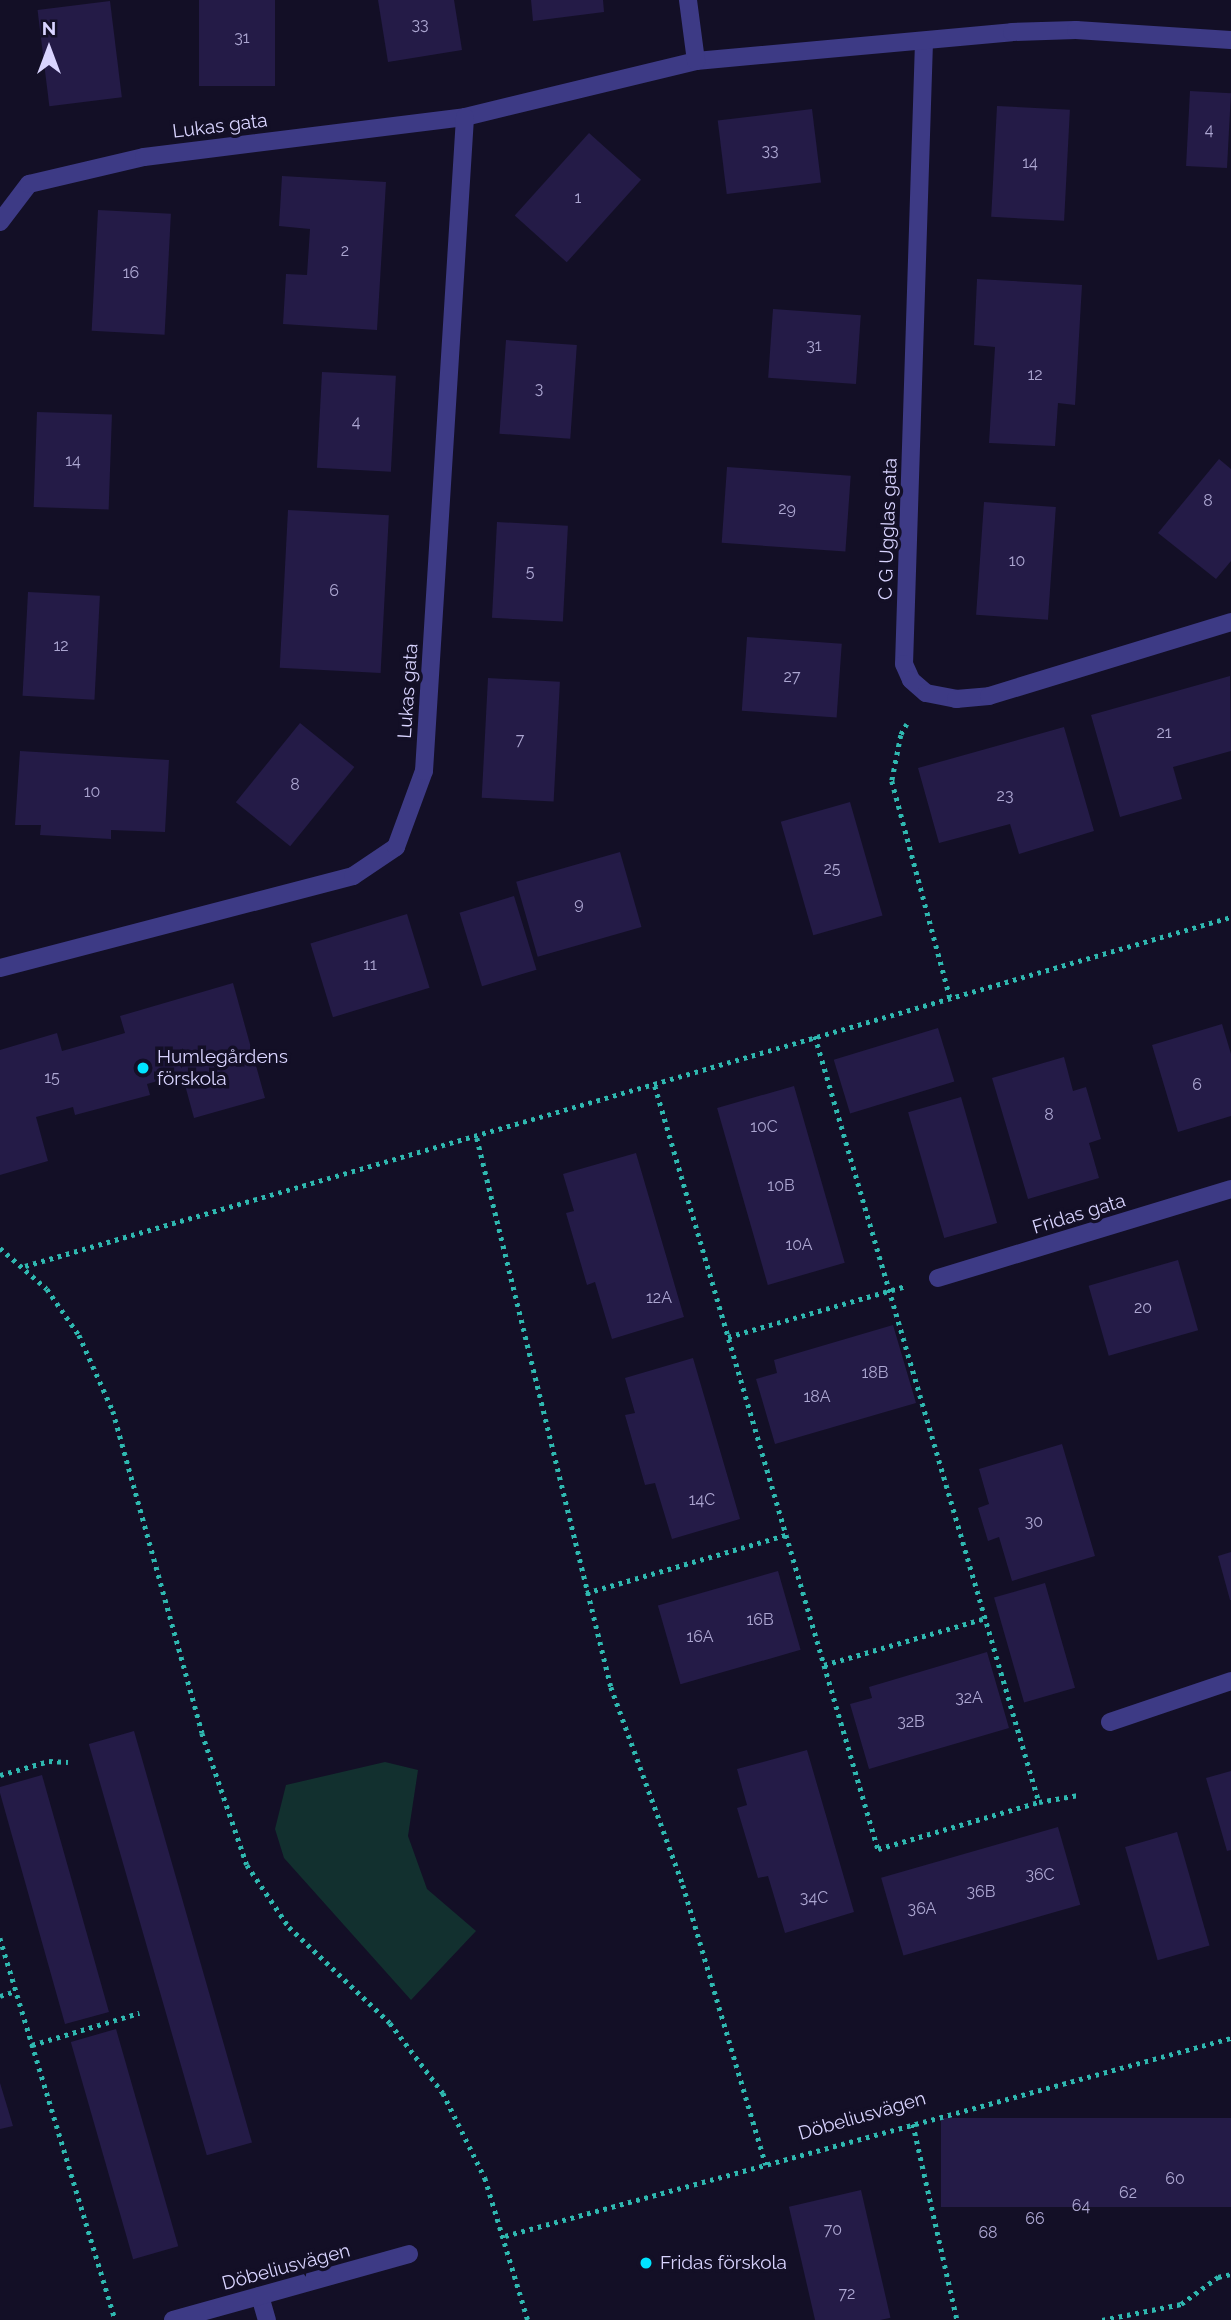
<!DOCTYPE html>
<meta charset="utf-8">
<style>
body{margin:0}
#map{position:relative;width:1231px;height:2320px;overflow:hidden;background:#130f26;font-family:Raleway,sans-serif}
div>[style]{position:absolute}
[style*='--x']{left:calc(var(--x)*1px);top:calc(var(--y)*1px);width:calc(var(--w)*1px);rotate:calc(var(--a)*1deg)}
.green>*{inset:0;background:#12302f}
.building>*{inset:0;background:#241b47;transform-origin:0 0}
.path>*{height:4.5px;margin-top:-2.25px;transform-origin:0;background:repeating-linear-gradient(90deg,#2fb8b0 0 3.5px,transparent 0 8.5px)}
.minor>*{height:18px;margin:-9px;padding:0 9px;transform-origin:9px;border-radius:9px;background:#3d3a85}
.dots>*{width:19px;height:19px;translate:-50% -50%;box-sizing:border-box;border:4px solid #130f26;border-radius:50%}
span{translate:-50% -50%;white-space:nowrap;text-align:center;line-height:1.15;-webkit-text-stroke:7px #130f26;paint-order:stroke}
.number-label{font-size:16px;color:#aca6d1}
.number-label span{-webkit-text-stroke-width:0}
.street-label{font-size:19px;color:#d9d4ff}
.poi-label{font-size:19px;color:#d9d4ff}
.left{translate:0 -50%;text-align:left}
.north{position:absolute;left:14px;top:14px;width:70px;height:70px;-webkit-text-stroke:5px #130f26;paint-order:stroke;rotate:0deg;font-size:19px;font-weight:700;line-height:28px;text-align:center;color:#d9d4ff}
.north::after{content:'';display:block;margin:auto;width:24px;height:32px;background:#d9d4ff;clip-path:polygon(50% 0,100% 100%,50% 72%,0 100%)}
</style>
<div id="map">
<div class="green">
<div style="clip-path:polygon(385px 1762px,418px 1770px,408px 1836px,427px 1889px,476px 1931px,411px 2000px,284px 1858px,275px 1829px,286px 1785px)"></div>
</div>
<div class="building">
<div style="left:199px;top:0;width:76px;height:86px"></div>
<div style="clip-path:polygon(378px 0,454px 0,462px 50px,388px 62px)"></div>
<div style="clip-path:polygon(531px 0,603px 0,604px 12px,533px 21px)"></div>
<div style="left:110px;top:1px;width:97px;height:73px;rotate:83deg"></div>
<div style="left:1190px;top:91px;width:41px;height:75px;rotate:3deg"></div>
<div style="left:997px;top:106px;width:73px;height:111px;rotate:3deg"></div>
<div style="left:812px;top:109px;width:74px;height:95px;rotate:83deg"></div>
<div style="left:589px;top:133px;width:70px;height:111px;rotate:42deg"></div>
<div style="clip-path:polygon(282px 176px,386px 182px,377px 330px,283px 324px,286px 274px,307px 275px,310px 229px,279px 226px)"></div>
<div style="left:98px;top:210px;width:73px;height:121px;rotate:3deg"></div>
<div style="clip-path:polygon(977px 279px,1082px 285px,1075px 405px,1058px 403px,1055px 446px,989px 443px,995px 347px,974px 345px)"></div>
<div style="left:773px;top:309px;width:88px;height:69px;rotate:4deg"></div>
<div style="left:506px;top:340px;width:71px;height:94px;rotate:4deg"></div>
<div style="left:322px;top:372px;width:74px;height:96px;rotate:3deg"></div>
<div style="left:37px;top:412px;width:75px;height:95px;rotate:2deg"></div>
<div style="clip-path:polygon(1219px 459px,1231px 469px,1231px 561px,1216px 579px,1158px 533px)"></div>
<div style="left:727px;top:467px;width:124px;height:76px;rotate:4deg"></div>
<div style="left:984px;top:502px;width:72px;height:113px;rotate:4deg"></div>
<div style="left:288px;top:510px;width:101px;height:158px;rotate:3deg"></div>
<div style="left:497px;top:522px;width:71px;height:96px;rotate:3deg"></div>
<div style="left:28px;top:592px;width:72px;height:104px;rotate:3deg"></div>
<div style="left:747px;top:637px;width:95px;height:74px;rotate:4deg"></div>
<div style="clip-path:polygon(1230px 676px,1231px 751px,1173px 767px,1182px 799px,1120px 817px,1091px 715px)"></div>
<div style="left:488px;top:678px;width:72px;height:120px;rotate:3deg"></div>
<div style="left:300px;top:723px;width:70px;height:102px;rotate:39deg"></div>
<div style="clip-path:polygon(1064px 727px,1094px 831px,1019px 854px,1010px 824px,939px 843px,918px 768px)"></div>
<div style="clip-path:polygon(20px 751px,169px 760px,165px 832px,111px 830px,111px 839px,40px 835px,41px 825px,15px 825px)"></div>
<div style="left:850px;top:802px;width:118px;height:72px;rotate:74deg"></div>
<div style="left:620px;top:852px;width:78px;height:108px;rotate:74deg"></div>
<div style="left:514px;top:896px;width:77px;height:57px;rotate:73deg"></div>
<div style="left:407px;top:914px;width:77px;height:101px;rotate:73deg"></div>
<div style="clip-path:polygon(233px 983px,265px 1098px,194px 1118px,182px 1074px,147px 1084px,150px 1095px,75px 1115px,73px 1107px,36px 1117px,48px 1161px,0 1175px,0 1050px,57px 1033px,62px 1051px,94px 1042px,125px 1033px,120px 1016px)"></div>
<div style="clip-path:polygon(1222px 1024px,1231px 1054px,1231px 1116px,1178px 1132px,1152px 1045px)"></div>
<div style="left:938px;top:1028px;width:56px;height:109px;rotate:73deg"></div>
<div style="clip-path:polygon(1064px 1057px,1073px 1091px,1086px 1087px,1101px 1139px,1089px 1143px,1099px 1178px,1028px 1199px,992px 1078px)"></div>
<div style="left:794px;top:1086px;width:184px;height:80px;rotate:74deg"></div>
<div style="left:961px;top:1097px;width:131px;height:55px;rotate:74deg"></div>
<div style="clip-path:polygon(636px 1153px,684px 1317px,612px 1339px,595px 1282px,587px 1285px,566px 1213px,574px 1211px,563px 1174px)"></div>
<div style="left:1178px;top:1260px;width:73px;height:93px;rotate:74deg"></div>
<div style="clip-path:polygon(893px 1325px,916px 1403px,775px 1444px,756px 1379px,777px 1373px,774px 1360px)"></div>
<div style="clip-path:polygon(693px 1358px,740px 1519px,672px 1539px,655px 1483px,645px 1485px,625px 1415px,635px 1413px,625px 1378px)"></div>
<div style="clip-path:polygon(1062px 1444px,1095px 1556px,1012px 1581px,999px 1537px,988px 1541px,978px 1508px,989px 1504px,979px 1469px)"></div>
<div style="clip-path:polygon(1231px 1552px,1231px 1600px,1230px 1600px,1218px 1556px)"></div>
<div style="left:778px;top:1571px;width:82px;height:125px;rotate:74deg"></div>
<div style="left:1045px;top:1583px;width:109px;height:53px;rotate:74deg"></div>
<div style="clip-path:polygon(987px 1652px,1009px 1728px,869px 1769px,850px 1704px,872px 1698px,869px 1687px)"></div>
<div style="left:134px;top:1731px;width:428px;height:47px;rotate:74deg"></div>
<div style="clip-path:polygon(807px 1750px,854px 1912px,785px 1933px,768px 1876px,758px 1878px,737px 1808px,747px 1805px,737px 1769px)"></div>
<div style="clip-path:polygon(1231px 1771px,1231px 1850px,1227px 1851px,1206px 1778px)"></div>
<div style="clip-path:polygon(42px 1775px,109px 2012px,65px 2024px,0 1793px,0 1787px)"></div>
<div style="left:1058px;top:1827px;width:81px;height:184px;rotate:74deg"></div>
<div style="left:1177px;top:1832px;width:118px;height:54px;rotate:74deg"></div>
<div style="left:116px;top:2029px;width:226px;height:47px;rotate:74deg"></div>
<div style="clip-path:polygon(0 2083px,13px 2126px,0 2129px)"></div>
<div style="left:1231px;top:2118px;width:89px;height:290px;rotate:90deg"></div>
<div style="left:861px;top:2190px;width:131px;height:74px;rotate:77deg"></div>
</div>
<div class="path">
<div style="--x:907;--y:724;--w:13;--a:119"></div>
<div style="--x:901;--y:735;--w:47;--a:101.1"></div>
<div style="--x:892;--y:781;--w:224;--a:75"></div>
<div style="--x:815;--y:1036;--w:798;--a:73.7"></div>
<div style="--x:655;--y:1086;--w:795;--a:73.71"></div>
<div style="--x:878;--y:1849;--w:168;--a:-16.3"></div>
<div style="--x:1039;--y:1802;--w:40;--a:-10"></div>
<div style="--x:477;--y:1138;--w:565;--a:76.28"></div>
<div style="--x:611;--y:1687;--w:211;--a:70"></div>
<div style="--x:683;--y:1885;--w:292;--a:73.5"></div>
<div style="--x:0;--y:1248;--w:62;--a:41.1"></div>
<div style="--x:47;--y:1289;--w:56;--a:55.2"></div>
<div style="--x:79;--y:1335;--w:83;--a:65.9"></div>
<div style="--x:113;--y:1411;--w:334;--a:74.5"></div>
<div style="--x:202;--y:1733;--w:139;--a:71.2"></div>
<div style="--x:247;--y:1865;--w:75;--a:55.9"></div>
<div style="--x:289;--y:1927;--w:139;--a:43.5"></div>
<div style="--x:390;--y:2023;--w:88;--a:52.9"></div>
<div style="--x:443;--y:2093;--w:95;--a:63.7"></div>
<div style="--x:485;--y:2178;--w:148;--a:73.2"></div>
<div style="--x:25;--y:1266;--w:1255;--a:-16.14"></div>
<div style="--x:728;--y:1337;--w:185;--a:-16"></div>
<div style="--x:586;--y:1593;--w:208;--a:-16.2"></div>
<div style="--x:824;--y:1665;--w:169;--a:-16.2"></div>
<div style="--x:0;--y:1775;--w:51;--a:-15.9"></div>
<div style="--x:49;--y:1761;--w:19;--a:3"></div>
<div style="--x:0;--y:1938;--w:399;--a:73.2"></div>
<div style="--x:0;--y:1996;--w:16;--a:-18"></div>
<div style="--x:32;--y:2045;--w:112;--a:-16.7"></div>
<div style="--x:913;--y:2124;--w:201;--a:77.3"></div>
<div style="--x:505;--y:2236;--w:753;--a:-15.26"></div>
<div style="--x:1102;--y:2320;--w:81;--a:-11.4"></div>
<div style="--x:1181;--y:2304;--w:46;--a:-36.1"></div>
<div style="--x:1218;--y:2277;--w:13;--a:-13"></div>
</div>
<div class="minor">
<div style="--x:924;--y:42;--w:622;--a:91.84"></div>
<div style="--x:904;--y:664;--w:17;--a:66"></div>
<div style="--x:911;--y:680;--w:20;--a:41"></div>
<div style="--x:926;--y:693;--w:31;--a:11"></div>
<div style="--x:956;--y:699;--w:33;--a:-5"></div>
<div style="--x:989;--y:696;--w:253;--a:-17"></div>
<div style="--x:696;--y:61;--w:317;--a:-5.2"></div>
<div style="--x:1012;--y:32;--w:64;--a:-1.8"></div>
<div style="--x:1076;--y:30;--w:155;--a:3.7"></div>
<div style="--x:0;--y:222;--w:48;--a:-52.7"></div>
<div style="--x:29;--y:184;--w:118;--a:-13.2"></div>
<div style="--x:144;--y:157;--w:323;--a:-7.1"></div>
<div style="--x:465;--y:117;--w:238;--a:-13.6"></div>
<div style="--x:696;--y:61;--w:62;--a:-97.5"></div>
<div style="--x:0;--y:968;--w:365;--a:-14.6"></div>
<div style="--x:353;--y:876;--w:52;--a:-34"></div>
<div style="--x:396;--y:847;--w:81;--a:-69.8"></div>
<div style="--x:424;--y:771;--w:655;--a:-86.41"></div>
<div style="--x:938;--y:1278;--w:306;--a:-16.9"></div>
<div style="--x:1110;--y:1722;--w:128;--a:-18.7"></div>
<div style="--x:260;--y:2296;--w:25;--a:74"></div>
<div style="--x:173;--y:2320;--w:245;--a:-15.6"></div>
</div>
<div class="dots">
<div style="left:143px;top:1068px;background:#00e5ff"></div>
<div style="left:646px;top:2263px;background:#00e5ff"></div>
</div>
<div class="number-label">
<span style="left:420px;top:25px">33</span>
<span style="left:242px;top:38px">31</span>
<span style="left:1209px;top:130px">4</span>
<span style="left:770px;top:151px">33</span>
<span style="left:1030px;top:163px">14</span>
<span style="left:578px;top:198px">1</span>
<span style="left:345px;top:251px">2</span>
<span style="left:131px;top:273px">16</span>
<span style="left:814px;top:346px">31</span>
<span style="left:1035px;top:375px">12</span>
<span style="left:539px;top:389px">3</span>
<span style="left:356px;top:422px">4</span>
<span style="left:73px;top:461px">14</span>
<span style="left:1208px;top:501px">8</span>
<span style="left:787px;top:509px">29</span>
<span style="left:1017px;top:561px">10</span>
<span style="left:530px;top:572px">5</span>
<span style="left:334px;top:591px">6</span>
<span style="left:61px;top:646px">12</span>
<span style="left:792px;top:677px">27</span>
<span style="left:1164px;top:733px">21</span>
<span style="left:520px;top:740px">7</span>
<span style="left:295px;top:785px">8</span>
<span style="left:92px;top:792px">10</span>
<span style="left:1005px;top:796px">23</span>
<span style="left:832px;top:869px">25</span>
<span style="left:579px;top:904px">9</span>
<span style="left:370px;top:965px">11</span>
<span style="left:52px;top:1078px">15</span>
<span style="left:1197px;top:1085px">6</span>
<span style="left:1049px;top:1115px">8</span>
<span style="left:764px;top:1127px">10C</span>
<span style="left:781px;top:1186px">10B</span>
<span style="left:799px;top:1245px">10A</span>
<span style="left:659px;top:1298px">12A</span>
<span style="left:1143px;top:1308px">20</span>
<span style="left:875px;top:1373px">18B</span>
<span style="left:817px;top:1397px">18A</span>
<span style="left:702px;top:1500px">14C</span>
<span style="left:1034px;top:1522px">30</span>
<span style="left:760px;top:1620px">16B</span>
<span style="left:700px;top:1637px">16A</span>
<span style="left:969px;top:1698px">32A</span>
<span style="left:911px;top:1722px">32B</span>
<span style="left:1040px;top:1875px">36C</span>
<span style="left:981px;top:1892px">36B</span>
<span style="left:814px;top:1898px">34C</span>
<span style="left:922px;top:1909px">36A</span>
<span style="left:1175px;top:2179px">60</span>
<span style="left:1128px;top:2193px">62</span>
<span style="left:1081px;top:2206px">64</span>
<span style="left:1035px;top:2219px">66</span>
<span style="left:833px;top:2230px">70</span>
<span style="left:988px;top:2233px">68</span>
<span style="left:847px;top:2294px">72</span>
</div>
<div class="street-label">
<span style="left:220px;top:126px;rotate:-7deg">Lukas gata</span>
<span style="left:888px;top:529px;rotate:-88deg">C G Ugglas gata</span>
<span style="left:408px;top:691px;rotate:-86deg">Lukas gata</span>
<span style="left:1079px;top:1214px;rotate:-17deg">Fridas gata</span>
<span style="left:862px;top:2116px;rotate:-16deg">Döbeliusvägen</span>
<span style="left:286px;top:2267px;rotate:-15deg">Döbeliusvägen</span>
</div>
<div class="poi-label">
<span class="left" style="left:157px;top:1068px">Humlegårdens<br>förskola</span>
<span class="left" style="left:660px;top:2263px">Fridas förskola</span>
</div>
<div class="north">N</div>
</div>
